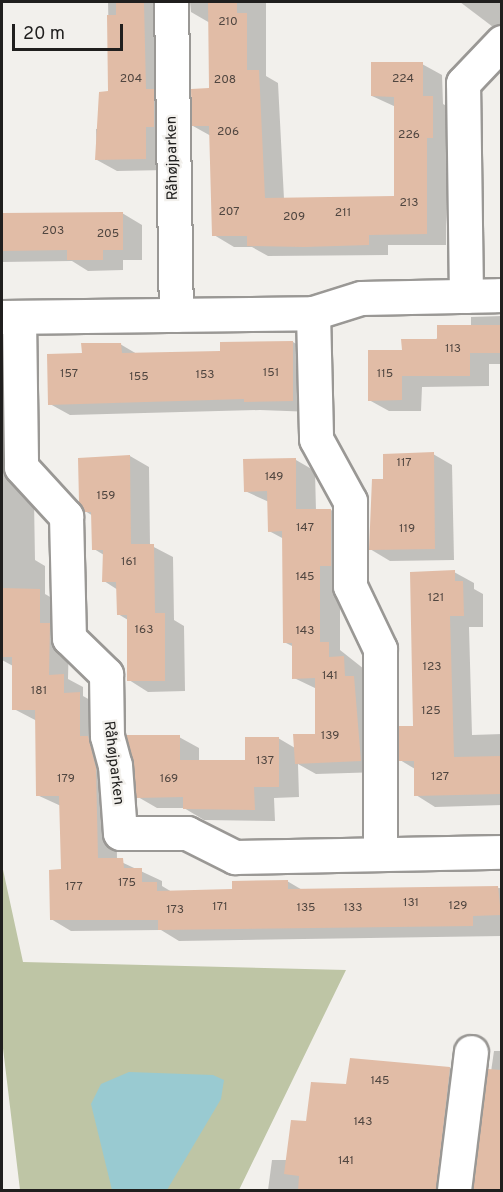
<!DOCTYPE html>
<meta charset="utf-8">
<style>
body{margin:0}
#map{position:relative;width:503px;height:1192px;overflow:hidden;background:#f2f0ec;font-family:Overpass,sans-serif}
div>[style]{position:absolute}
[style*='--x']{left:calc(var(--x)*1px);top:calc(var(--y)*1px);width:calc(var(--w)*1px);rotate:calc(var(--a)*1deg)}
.green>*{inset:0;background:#bec5a5}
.water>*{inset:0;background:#99cad1}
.shadow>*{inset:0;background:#0003}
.building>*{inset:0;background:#e1bca6}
.roads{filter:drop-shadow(2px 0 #9a9895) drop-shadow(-2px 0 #9a9895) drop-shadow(0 2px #9a9895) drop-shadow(0 -2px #9a9895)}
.minor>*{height:33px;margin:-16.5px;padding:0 16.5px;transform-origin:16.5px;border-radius:16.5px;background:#fff}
span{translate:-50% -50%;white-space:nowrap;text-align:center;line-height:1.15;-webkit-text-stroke:4.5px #f2f0ec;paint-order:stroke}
.number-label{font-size:12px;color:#504640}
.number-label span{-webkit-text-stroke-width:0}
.street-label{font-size:15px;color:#201f1e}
.frame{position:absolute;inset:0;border:3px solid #201f1e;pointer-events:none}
.scale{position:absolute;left:12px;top:24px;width:111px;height:27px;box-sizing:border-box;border:3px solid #201f1e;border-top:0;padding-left:8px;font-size:18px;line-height:21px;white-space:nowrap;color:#201f1e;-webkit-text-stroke:4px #f2f0ec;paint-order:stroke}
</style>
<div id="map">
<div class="green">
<div style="clip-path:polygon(2px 865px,23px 962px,346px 970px,239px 1190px,20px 1190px,2px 1040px)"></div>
</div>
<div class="water">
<div style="clip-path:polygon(129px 1072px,213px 1075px,224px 1080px,221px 1099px,167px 1190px,112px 1190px,91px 1104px,101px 1084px)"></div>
</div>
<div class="shadow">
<div style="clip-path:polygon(108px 2px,177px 2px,166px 170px,117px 171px,97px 160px,96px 129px,100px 129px,110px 93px)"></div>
<div style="clip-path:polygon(190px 2px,266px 2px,266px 76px,278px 83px,284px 199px,396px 198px,396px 107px,372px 96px,422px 64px,442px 75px,443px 104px,452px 109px,453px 149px,447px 149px,446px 245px,388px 245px,388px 255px,268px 256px,252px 247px,234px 247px,214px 235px,211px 136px,193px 126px,210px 90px,210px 23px,191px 12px)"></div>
<div style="clip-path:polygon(460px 2px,502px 2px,502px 25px,497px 30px)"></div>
<div style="clip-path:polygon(122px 213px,142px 225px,142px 260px,123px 260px,123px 270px,88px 271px,72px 261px,2px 262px,2px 214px)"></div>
<div style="clip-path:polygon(502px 316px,502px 364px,489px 364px,489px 386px,422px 387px,421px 411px,389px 411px,369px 400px,403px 351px,471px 326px,471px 317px)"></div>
<div style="clip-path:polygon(293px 342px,313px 354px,313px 412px,260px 410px,70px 415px,50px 404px,84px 354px,120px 344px,137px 354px,222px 352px)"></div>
<div style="clip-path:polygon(2px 405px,6px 407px,34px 500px,35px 560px,45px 566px,45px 594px,59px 602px,69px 636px,68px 679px,83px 687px,83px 696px,99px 705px,116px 780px,117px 860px,162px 881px,162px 886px,172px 892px,234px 891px,287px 881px,304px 891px,502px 888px,502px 936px,179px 941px,161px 930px,71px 931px,51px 919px,62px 871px,61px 806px,37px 795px,37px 721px,14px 709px,13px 666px,2px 660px)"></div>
<div style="clip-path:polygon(433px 454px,452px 465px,454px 560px,390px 561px,370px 549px)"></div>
<div style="clip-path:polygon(130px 456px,149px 467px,150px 545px,173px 557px,174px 620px,184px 626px,185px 691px,148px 692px,129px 680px,128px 620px,118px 614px,118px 590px,104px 581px,104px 555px,94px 549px,93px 516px,85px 511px)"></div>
<div style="clip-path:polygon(296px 460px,315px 471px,316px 511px,331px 510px,351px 522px,340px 577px,340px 650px,364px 669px,381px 772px,316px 774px,298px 764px,299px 797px,274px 798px,275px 821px,204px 820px,184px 808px,157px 808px,138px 797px,179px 737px,199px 748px,199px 762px,246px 761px,278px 738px,295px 748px,316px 736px,317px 689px,294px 678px,294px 647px,284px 642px,284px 539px,269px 531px,269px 502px,245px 491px)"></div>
<div style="clip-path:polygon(454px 572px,474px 583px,474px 589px,483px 594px,483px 627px,469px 627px,472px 735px,502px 734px,502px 805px,435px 807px,416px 795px,415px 769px,400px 760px,415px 727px)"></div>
<div style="clip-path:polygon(494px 1051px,502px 1051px,502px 1190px,474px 1190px)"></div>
<div style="clip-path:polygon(450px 1068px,468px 1079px,454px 1190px,268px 1190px,272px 1160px,287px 1160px,308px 1123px,348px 1085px)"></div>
</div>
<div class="building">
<div style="clip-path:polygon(116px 2px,144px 2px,146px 89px,154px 89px,154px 127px,146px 127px,146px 159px,95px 160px,99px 92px,108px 91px,107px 15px,116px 15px)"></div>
<div style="clip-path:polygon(208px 2px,237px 2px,237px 13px,247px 13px,247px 70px,259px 70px,265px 198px,394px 196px,394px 97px,371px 96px,371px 62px,423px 62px,423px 96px,433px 96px,433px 138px,427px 138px,427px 234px,369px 235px,369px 245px,304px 247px,247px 246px,247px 236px,212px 236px,209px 126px,192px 126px,191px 89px,209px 88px)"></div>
<div style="clip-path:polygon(123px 212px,123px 250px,103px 250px,103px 260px,67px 260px,67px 250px,2px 251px,2px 213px)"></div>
<div style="clip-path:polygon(437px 325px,501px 325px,501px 353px,470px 353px,470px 376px,402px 376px,402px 400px,368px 401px,368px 350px,402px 350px,401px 339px,437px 339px)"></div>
<div style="clip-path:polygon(293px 341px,293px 401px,244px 402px,244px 399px,48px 405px,47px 354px,82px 353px,81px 343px,121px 343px,122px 353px,220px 351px,220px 342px)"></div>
<div style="clip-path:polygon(434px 452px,435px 549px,369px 550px,372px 479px,383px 479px,383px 454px)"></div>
<div style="clip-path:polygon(130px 455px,131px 544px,154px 544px,155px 613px,165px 613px,165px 681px,127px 681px,127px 615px,117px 615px,116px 582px,102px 582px,103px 550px,92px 550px,91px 512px,84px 512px,79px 502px,78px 458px)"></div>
<div style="clip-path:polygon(296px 458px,296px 509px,331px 509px,331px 566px,320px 566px,320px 642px,329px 642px,329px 657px,344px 656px,345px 676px,354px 676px,361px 761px,295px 764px,293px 734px,315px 734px,315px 678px,292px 679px,292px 643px,283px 643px,282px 531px,268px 532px,267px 491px,244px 492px,243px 459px)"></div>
<div style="clip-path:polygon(455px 570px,455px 581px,463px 581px,464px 616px,450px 616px,454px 757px,501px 756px,501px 794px,414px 796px,414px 761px,399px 761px,399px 726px,413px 726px,410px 572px)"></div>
<div style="clip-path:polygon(2px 588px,40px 589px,40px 623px,50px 623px,49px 675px,64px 674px,64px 693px,80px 692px,80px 736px,88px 736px,96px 768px,98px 858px,123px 858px,124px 868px,142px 868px,142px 882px,157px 882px,157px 891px,232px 889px,232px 881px,288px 880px,288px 889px,498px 886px,501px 915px,473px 916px,473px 926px,158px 930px,158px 920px,50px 920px,49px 870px,61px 869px,59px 796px,36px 796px,35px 710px,12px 710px,12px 657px,2px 657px)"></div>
<div style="clip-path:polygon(126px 735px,180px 735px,180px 760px,245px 760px,245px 737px,279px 737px,279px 787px,254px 787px,255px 810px,183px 809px,183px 797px,136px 798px)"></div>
<div style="clip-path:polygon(350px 1058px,450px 1067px,436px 1191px,298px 1191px,299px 1176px,284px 1174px,291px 1120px,306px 1121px,311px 1082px,346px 1084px)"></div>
<div style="clip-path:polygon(488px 1069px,501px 1070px,501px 1191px,473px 1191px)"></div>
</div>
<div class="roads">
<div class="minor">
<div style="--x:171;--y:2;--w:313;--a:89.1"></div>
<div style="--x:466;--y:296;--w:213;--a:-90.8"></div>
<div style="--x:463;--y:83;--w:57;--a:-46.4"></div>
<div style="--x:313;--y:313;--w:126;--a:88.6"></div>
<div style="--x:316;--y:439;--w:71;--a:61.3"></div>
<div style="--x:350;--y:501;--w:85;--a:90"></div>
<div style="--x:350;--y:586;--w:70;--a:64.5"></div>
<div style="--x:380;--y:649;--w:205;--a:90"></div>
<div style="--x:2;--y:317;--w:311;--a:-0.7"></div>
<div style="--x:313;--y:313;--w:50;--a:-17.4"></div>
<div style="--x:361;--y:298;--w:141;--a:-1.2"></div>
<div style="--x:19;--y:317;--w:150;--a:89.2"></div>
<div style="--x:21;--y:467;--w:67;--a:47.4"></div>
<div style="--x:66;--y:516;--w:122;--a:88.6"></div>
<div style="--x:69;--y:638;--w:52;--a:44.2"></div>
<div style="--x:106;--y:674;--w:62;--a:89.1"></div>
<div style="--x:107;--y:736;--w:30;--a:75"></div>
<div style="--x:115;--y:765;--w:68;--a:85.8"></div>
<div style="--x:120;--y:833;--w:67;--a:0"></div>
<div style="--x:187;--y:833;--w:54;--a:26.6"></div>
<div style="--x:235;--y:857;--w:267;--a:-1.1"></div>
<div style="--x:454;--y:1190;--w:139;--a:-83"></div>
</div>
</div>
<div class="number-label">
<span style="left:228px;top:23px">210</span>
<span style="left:131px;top:80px">204</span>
<span style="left:403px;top:80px">224</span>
<span style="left:225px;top:81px">208</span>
<span style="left:228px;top:133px">206</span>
<span style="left:409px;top:136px">226</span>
<span style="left:409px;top:204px">213</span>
<span style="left:229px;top:213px">207</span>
<span style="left:343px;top:214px">211</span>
<span style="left:294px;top:218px">209</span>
<span style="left:53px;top:232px">203</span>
<span style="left:108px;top:235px">205</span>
<span style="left:453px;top:350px">113</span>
<span style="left:271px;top:374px">151</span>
<span style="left:69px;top:375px">157</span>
<span style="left:385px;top:375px">115</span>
<span style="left:205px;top:376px">153</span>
<span style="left:139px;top:378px">155</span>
<span style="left:404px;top:464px">117</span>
<span style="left:274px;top:478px">149</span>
<span style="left:106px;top:497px">159</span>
<span style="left:305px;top:529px">147</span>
<span style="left:407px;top:530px">119</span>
<span style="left:129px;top:563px">161</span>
<span style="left:305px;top:578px">145</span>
<span style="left:436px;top:599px">121</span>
<span style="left:144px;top:631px">163</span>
<span style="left:305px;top:632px">143</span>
<span style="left:432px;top:668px">123</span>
<span style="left:330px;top:677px">141</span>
<span style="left:39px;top:692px">181</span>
<span style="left:431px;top:712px">125</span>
<span style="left:330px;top:737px">139</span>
<span style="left:265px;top:762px">137</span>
<span style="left:440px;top:778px">127</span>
<span style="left:66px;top:780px">179</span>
<span style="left:169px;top:780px">169</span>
<span style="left:127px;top:884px">175</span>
<span style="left:74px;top:888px">177</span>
<span style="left:411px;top:904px">131</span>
<span style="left:458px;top:907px">129</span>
<span style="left:220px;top:908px">171</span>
<span style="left:306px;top:909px">135</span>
<span style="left:353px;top:909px">133</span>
<span style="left:175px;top:911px">173</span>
<span style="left:380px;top:1082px">145</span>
<span style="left:363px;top:1123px">143</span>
<span style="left:346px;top:1162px">141</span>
</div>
<div class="street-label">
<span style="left:173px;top:158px;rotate:-91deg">Råhøjparken</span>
<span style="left:113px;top:763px;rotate:83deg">Råhøjparken</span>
</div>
<div class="frame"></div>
<div class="scale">20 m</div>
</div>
